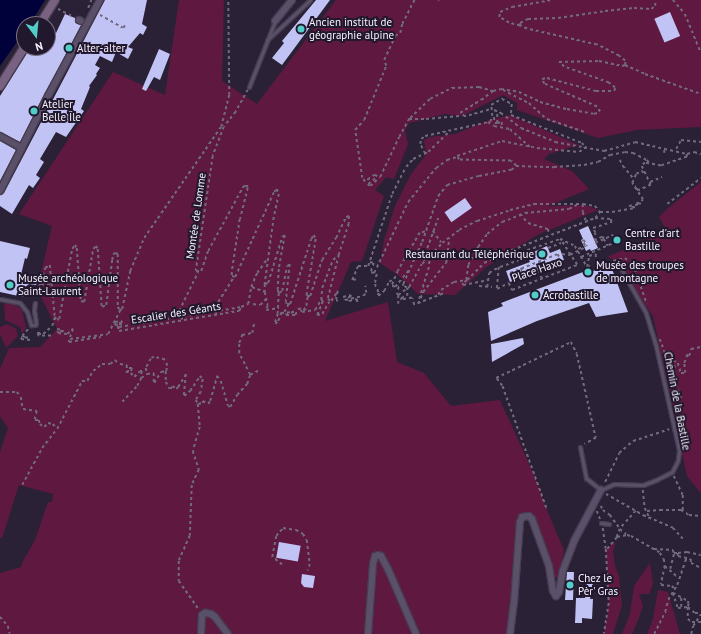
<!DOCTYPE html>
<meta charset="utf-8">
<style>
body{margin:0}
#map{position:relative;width:701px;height:634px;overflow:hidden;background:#2b2137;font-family:"PT Sans",sans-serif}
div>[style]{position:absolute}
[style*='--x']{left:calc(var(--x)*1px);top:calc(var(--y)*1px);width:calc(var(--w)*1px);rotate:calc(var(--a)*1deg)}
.green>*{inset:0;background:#5f1840}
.water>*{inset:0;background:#00003a}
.building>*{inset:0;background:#c0c3f4;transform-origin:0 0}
.path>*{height:1.5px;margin-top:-0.75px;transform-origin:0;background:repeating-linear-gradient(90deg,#726a7d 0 3px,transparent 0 6px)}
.roads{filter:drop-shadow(1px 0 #463d4f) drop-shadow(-1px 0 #463d4f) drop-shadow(0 1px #463d4f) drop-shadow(0 -1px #463d4f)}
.lane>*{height:3px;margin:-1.5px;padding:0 1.5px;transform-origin:1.5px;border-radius:1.5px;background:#5b5069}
.street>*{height:6px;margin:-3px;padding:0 3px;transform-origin:3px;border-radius:3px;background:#5b5069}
.secondary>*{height:8px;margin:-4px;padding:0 4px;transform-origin:4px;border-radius:4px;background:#786181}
.path-bridge>*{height:1.5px;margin-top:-0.75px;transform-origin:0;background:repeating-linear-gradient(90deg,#726a7d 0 3px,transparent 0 6px)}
.dots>*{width:11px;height:11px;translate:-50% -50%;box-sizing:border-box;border:2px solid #21182d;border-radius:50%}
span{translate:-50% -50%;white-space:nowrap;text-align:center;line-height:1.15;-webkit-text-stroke:4px #21182d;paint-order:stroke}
.poi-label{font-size:11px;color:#f7f2fe}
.left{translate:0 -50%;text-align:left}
.right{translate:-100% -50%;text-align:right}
.street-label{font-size:11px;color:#f7f2fe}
.north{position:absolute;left:16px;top:16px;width:40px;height:40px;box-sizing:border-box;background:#21182d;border:1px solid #776f81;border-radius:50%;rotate:164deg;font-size:11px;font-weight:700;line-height:16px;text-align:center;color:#f7f2fe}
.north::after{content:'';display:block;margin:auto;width:14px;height:18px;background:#53cdc9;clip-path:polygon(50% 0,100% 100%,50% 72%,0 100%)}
</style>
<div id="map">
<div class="green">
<div style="clip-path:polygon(179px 0,224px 0,222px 81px,257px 104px,336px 0,701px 0,701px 127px,637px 130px,598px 138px,517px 110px,517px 103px,503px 95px,462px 116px,445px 114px,409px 123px,405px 131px,408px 144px,394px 179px,386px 177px,375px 190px,384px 196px,362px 261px,351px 262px,325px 321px,388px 302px,397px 362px,424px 373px,451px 406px,500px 400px,536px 479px,548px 513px,564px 550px,559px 577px,555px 578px,532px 519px,522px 517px,510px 634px,0 634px,0 573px,21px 567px,23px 561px,35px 540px,48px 502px,52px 502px,53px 494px,19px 485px,2px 538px,0 538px,0 452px,8px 428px,0 416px,0 369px,9px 348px,40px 347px,57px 329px,37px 289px,52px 226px,19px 214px,113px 72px,165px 95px)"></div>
<div style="clip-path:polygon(510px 115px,579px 145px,549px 154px,544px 159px,572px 171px,589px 189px,548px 206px,585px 205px,598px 210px,537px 235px,485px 268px,455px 295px,418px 294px,399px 276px,380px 263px,384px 240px,395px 206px,411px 174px,426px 155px,424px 140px,430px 137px,455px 134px,489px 120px)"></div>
<div style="clip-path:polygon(701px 182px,701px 493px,687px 476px,653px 316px,635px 291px,622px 263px,607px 257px,667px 231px,659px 217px,667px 209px)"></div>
<div style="clip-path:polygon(4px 303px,16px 305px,22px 310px,26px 328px,22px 334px,20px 327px,5px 320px)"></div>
<div style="clip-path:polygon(7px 324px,16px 329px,18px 336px,6px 348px,0 334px,0 327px)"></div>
<div style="clip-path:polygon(616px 542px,613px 551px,615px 566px,619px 576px,622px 605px,613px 634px,604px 634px,609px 603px,606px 549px)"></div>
<div style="clip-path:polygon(650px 563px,653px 584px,649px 594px,639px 594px,643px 606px,639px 618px,632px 634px,622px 634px,630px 614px,634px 586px)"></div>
<div style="clip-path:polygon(658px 590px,668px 592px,680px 634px,647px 634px,653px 619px)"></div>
</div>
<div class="water">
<div style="clip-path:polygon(0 0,45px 0,30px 24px,24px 24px,24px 32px,0 66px)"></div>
</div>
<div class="building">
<div style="clip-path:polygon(105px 0,147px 0,142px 24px,147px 27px,143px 35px,140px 33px,128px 47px,133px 49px,128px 59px,116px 52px,112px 62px,100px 56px,95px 65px,100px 68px,96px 74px,97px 75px,89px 86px,90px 87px,81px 109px,84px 111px,66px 137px,56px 132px,40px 159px,44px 162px,36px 175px,40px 178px,33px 188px,29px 185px,12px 214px,0 206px,0 195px,4px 193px)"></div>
<div style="clip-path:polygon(316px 0,330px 0,282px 65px,272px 58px,284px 43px,282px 41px)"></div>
<div style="left:670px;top:12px;width:26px;height:17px;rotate:67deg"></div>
<div style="clip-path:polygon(65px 14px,75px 18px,76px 23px,81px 25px,20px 142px,0 132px,0 96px,30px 48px,48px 48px,48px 29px,56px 33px)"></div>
<div style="clip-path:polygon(159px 49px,170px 54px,160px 80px,154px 77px,146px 91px,142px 89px)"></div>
<div style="clip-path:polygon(0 141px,16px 150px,0 181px)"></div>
<div style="left:465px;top:198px;width:12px;height:25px;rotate:55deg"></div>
<div style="clip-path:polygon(588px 226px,598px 248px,591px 251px,590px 249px,586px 251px,581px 240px,583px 239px,579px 230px)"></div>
<div style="clip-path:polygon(0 241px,30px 248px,27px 259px,25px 258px,21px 275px,38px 278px,36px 285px,29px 284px,25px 287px,23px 297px,0 292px)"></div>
<div style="clip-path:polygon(547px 246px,550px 253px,560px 249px,564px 260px,560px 261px,562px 264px,552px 268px,550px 265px,510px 282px,506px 271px,530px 262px,527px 255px)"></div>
<div style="clip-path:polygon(608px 269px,612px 269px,628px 312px,596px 317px,589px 303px,537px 321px,491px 341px,488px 312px,503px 306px,501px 303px,583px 272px)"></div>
<div style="clip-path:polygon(523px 338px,524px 344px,492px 362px,491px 344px)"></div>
<div style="left:279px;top:542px;width:22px;height:16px;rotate:10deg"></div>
<div style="clip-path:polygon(567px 572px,574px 572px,573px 600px,565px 600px)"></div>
<div style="clip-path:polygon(302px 574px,315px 576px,313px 588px,304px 587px,301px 583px)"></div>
<div style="clip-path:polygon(587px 582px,593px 583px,590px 599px,593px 599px,592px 619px,582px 618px,582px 623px,575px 623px,576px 598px,585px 598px)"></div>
</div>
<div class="path">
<div style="--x:673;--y:0;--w:18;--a:49"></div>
<div style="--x:685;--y:14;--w:42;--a:67.7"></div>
<div style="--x:438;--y:1;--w:1;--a:-45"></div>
<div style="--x:88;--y:8;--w:9;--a:-69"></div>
<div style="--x:58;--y:9;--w:18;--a:27"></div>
<div style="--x:100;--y:15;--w:26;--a:29"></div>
<div style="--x:123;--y:28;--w:5;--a:-53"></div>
<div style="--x:520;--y:26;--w:11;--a:-165"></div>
<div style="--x:509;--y:23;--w:12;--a:-149"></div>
<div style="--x:499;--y:17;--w:5;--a:-79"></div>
<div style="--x:500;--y:12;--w:13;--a:-23"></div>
<div style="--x:512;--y:7;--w:40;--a:-10"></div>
<div style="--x:625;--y:65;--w:22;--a:24"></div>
<div style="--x:645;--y:74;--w:59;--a:19.7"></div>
<div style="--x:248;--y:90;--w:25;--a:119"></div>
<div style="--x:236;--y:112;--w:19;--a:129"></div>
<div style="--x:224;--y:127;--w:31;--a:111"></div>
<div style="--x:213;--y:156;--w:116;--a:98.4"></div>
<div style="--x:196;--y:271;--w:5;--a:0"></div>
<div style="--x:201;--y:271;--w:21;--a:-71"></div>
<div style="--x:208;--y:251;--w:73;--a:-61.3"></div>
<div style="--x:243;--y:187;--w:4;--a:-27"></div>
<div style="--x:247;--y:185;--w:3;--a:72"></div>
<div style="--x:248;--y:188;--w:32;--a:104"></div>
<div style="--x:240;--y:219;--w:54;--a:98.6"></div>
<div style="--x:232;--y:272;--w:4;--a:90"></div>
<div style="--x:232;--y:276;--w:3;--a:18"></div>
<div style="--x:235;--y:277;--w:94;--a:-65.4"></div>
<div style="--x:274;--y:192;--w:4;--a:-45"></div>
<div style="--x:277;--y:189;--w:5;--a:68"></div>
<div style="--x:279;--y:194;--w:24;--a:102"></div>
<div style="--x:274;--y:217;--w:68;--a:97.7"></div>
<div style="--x:265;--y:284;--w:3;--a:-18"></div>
<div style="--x:268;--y:283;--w:48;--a:-73.1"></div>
<div style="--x:282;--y:237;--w:4;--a:-34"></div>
<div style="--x:285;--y:235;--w:35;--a:100"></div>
<div style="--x:279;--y:269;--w:21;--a:93"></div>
<div style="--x:278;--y:290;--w:3;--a:72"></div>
<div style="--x:279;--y:293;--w:4;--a:-34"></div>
<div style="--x:282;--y:291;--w:25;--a:-79"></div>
<div style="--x:287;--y:266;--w:4;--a:-34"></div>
<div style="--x:290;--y:264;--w:38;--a:96"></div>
<div style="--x:286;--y:302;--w:2;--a:63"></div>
<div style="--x:287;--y:304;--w:3;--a:0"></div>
<div style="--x:290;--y:304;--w:68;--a:-72.1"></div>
<div style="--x:311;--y:239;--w:5;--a:-53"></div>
<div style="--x:314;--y:235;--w:4;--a:63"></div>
<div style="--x:316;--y:239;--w:55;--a:99.5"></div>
<div style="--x:307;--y:293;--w:3;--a:90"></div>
<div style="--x:307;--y:296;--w:3;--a:0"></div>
<div style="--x:310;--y:296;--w:38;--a:-72"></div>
<div style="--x:322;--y:260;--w:26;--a:-58"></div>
<div style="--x:336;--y:238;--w:23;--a:-65"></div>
<div style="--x:346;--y:217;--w:3;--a:-18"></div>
<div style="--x:349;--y:216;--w:8;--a:90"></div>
<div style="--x:349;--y:224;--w:33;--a:108"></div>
<div style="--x:339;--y:255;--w:45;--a:104"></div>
<div style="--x:328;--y:299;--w:4;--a:34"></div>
<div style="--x:331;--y:301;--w:12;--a:-55"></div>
<div style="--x:338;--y:291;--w:10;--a:101"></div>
<div style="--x:336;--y:301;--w:2;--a:-27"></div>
<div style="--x:503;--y:90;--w:29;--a:27"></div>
<div style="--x:529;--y:103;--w:24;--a:42"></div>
<div style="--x:547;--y:119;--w:39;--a:19"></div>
<div style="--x:489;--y:110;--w:25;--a:164"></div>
<div style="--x:465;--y:117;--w:6;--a:-141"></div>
<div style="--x:460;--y:113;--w:25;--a:-32"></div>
<div style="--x:481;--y:100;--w:15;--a:-37"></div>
<div style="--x:493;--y:91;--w:8;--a:-14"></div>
<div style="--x:501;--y:89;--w:18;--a:9"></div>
<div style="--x:519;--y:92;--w:23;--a:25"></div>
<div style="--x:540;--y:102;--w:28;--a:15"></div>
<div style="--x:567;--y:109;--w:27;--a:10"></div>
<div style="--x:594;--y:114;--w:6;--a:-18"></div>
<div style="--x:600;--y:112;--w:6;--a:-121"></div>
<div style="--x:597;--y:107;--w:58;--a:-156.5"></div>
<div style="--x:544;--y:84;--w:5;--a:-112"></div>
<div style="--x:542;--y:79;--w:5;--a:-11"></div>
<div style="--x:547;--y:78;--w:51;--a:14.9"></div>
<div style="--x:596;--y:91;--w:18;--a:0"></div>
<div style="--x:614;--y:91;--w:3;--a:-72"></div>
<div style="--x:615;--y:88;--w:8;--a:-140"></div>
<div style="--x:609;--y:83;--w:48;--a:-160.4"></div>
<div style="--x:564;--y:67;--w:7;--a:-135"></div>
<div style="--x:559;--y:62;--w:40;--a:-1.4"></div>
<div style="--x:599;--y:61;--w:24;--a:12"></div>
<div style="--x:622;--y:66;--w:3;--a:-18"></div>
<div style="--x:625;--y:65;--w:4;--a:-90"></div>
<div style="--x:625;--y:61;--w:8;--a:-140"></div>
<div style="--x:619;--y:56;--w:25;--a:-153"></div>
<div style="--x:597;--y:45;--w:72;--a:-167.1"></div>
<div style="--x:527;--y:29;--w:8;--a:-157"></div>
<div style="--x:520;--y:26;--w:3;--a:-90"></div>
<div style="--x:520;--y:23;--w:9;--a:-27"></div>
<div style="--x:528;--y:19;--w:30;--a:-2"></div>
<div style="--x:558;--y:18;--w:48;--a:-8.5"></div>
<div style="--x:605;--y:11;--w:29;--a:-6"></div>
<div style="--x:634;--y:8;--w:17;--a:3"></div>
<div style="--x:651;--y:9;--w:5;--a:-37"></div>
<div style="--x:655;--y:6;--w:6;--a:-90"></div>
<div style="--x:494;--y:110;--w:8;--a:23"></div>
<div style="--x:501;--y:113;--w:25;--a:37"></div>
<div style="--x:521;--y:128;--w:37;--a:22"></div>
<div style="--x:555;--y:142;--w:50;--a:10.4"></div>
<div style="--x:604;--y:151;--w:32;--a:-16"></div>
<div style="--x:635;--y:142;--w:53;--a:13"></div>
<div style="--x:687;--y:154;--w:3;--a:90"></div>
<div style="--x:687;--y:157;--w:28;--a:161"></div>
<div style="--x:661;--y:166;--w:16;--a:-169"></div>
<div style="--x:645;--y:163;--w:4;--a:135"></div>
<div style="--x:642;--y:166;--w:21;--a:65"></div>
<div style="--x:651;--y:185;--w:14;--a:155"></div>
<div style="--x:638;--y:191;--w:4;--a:-117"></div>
<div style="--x:636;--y:187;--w:1;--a:180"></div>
<div style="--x:494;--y:117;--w:6;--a:81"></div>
<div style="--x:495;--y:123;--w:2;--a:0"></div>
<div style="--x:497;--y:123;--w:12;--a:-90"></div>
<div style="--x:410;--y:118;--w:28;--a:-44"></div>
<div style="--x:430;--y:99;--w:25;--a:-27"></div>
<div style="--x:452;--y:88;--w:27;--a:-2"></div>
<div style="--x:479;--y:87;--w:15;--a:16"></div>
<div style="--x:490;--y:122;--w:6;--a:-72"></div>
<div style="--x:492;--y:116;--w:11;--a:-95"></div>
<div style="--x:491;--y:105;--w:13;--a:-29"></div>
<div style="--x:502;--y:99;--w:11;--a:27"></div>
<div style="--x:512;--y:104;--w:11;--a:95"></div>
<div style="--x:511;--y:115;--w:76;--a:21.5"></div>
<div style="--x:582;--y:143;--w:6;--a:45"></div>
<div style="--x:497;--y:123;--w:5;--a:-11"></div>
<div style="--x:502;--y:122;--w:4;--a:90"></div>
<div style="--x:676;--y:149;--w:10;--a:-61"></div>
<div style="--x:681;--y:140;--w:20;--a:6"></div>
<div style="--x:664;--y:153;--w:4;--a:-90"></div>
<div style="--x:425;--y:154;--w:11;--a:-117"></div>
<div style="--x:420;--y:144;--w:5;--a:-79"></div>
<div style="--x:421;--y:139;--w:5;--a:-37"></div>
<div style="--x:425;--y:136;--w:65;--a:-12.5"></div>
<div style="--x:488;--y:122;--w:7;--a:34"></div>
<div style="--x:494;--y:126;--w:16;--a:11"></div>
<div style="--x:510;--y:129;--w:27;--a:42"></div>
<div style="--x:687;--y:154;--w:7;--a:-16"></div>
<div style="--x:694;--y:152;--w:7;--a:16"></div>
<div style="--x:620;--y:160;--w:7;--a:63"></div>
<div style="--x:623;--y:166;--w:16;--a:50"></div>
<div style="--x:516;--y:166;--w:7;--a:-135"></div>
<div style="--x:511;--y:161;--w:52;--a:-178.9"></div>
<div style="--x:459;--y:160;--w:4;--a:-117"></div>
<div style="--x:457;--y:156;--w:47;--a:-18.4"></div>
<div style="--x:502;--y:141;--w:36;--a:11"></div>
<div style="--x:537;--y:148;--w:42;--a:5.4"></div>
<div style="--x:579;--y:152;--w:9;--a:-36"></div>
<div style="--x:650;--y:182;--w:13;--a:-23"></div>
<div style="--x:368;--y:184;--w:11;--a:-38"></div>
<div style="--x:377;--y:177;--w:3;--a:-135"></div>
<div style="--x:375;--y:175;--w:12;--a:145"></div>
<div style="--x:365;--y:182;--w:5;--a:-127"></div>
<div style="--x:362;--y:178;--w:49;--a:-98.3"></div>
<div style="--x:355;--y:130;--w:13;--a:-48"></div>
<div style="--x:364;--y:120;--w:58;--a:-67.8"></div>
<div style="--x:386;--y:66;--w:6;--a:-108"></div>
<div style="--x:384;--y:60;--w:26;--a:-65"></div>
<div style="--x:395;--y:36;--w:6;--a:-31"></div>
<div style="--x:400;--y:33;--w:9;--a:-77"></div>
<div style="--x:402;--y:24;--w:27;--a:-63"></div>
<div style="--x:368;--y:184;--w:3;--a:45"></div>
<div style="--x:370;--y:186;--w:13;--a:-42"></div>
<div style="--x:380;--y:177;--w:44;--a:-64.6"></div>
<div style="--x:399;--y:137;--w:21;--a:-61"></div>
<div style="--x:409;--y:119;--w:17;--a:0"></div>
<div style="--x:426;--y:119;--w:36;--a:-5"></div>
<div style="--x:583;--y:204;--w:8;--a:90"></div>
<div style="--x:583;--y:212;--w:9;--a:72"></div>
<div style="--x:667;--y:204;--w:43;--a:-37.4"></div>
<div style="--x:600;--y:212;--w:12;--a:0"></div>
<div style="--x:612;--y:212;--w:23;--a:-10"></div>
<div style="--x:635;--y:208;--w:6;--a:-162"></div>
<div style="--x:629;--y:206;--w:12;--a:-9"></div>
<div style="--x:641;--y:204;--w:5;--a:180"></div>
<div style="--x:636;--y:204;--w:8;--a:-30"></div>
<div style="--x:643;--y:200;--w:20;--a:-123"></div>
<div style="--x:632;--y:183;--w:10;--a:-66"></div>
<div style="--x:636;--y:174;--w:7;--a:-27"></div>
<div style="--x:642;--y:171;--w:6;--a:45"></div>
<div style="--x:520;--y:214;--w:12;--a:48"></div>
<div style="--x:528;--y:223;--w:21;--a:17"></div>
<div style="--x:548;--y:229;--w:6;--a:72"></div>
<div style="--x:595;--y:218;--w:8;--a:-50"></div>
<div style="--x:433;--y:231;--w:14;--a:54"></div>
<div style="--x:425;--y:232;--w:5;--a:169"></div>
<div style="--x:420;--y:233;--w:44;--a:120.1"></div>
<div style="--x:398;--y:271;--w:16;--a:112"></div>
<div style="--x:392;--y:286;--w:7;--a:8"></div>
<div style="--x:399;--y:287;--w:6;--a:108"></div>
<div style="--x:397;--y:293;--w:2;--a:63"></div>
<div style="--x:398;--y:295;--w:14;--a:-36"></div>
<div style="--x:409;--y:287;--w:26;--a:-61"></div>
<div style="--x:422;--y:264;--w:29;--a:-46"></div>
<div style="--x:442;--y:243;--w:21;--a:-37"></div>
<div style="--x:459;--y:230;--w:20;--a:-27"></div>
<div style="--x:477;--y:221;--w:35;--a:-18"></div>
<div style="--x:510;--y:210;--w:25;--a:-14"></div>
<div style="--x:534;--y:204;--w:49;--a:0"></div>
<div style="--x:583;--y:204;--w:12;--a:9"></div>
<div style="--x:595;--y:206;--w:8;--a:50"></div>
<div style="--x:604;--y:239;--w:3;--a:-135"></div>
<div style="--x:602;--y:237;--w:8;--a:150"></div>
<div style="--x:595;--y:241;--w:8;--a:-90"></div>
<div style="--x:595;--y:233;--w:5;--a:-112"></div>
<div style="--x:593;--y:228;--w:20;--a:-18"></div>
<div style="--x:604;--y:239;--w:8;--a:60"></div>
<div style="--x:595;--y:243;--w:20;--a:-24"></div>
<div style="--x:548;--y:248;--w:14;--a:-21"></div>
<div style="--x:578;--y:249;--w:8;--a:-23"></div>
<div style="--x:585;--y:246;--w:6;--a:-121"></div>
<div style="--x:582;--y:241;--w:2;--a:-27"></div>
<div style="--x:584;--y:240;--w:7;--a:63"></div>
<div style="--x:512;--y:250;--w:4;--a:90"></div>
<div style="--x:512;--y:254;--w:4;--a:0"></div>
<div style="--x:516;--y:254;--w:46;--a:-18.8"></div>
<div style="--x:560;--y:239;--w:17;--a:25"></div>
<div style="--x:575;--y:246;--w:24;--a:60"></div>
<div style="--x:587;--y:267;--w:4;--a:-14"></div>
<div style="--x:558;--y:254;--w:5;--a:68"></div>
<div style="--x:560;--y:259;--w:52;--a:158.4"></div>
<div style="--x:512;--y:278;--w:5;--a:-112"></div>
<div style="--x:510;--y:273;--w:52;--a:-21.6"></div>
<div style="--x:562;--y:254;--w:8;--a:7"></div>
<div style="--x:581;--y:257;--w:40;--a:-23.4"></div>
<div style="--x:557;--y:260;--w:12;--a:70"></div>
<div style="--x:424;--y:261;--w:7;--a:-82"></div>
<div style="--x:425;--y:254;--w:38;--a:-70"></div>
<div style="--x:613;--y:261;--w:12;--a:-14"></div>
<div style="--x:625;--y:258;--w:10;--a:37"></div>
<div style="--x:633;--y:264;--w:42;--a:70.7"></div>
<div style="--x:370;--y:262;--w:4;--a:14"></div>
<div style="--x:374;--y:263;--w:9;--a:108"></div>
<div style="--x:371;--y:272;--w:6;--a:18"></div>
<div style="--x:377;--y:274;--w:10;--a:101"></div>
<div style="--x:375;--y:284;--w:10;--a:66"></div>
<div style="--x:379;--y:293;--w:3;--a:108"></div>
<div style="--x:378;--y:296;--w:8;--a:-40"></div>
<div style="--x:384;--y:291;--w:10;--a:-61"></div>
<div style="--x:389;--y:282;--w:6;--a:-39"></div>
<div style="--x:500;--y:267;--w:30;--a:-20"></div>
<div style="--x:521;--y:268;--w:10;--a:66"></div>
<div style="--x:525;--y:277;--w:14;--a:-25"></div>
<div style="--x:538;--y:271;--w:8;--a:60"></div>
<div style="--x:588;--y:272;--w:5;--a:-101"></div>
<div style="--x:587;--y:267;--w:11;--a:-80"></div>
<div style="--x:589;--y:256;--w:7;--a:-16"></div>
<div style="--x:596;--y:254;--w:7;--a:90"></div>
<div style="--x:374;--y:273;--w:79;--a:-64.4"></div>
<div style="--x:408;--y:202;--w:44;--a:-50.5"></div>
<div style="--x:436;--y:168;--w:14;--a:-36"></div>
<div style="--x:447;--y:160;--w:10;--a:-17"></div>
<div style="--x:356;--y:280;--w:4;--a:180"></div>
<div style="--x:352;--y:280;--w:15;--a:-67"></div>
<div style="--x:358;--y:266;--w:10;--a:0"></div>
<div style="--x:368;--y:266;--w:76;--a:-71.6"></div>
<div style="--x:392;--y:194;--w:30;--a:-63"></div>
<div style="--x:406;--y:167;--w:11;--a:-49"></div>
<div style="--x:413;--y:159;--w:17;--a:-25"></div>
<div style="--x:428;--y:152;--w:29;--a:-44"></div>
<div style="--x:466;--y:280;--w:15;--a:-82"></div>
<div style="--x:468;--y:265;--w:21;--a:-61"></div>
<div style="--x:478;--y:247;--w:16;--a:-55"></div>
<div style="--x:487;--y:234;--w:19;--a:-39"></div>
<div style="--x:502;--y:222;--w:25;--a:-21"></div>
<div style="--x:525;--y:213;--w:44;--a:-5.2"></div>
<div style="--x:569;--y:209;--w:11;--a:-27"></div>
<div style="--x:467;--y:280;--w:24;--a:-45"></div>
<div style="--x:484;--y:263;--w:31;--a:-25"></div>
<div style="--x:512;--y:250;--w:89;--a:-21.1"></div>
<div style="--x:595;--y:218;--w:16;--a:4"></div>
<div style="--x:611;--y:219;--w:3;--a:72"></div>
<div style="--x:467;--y:280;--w:1;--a:90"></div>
<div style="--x:467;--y:281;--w:4;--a:153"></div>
<div style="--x:463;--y:283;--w:2;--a:90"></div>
<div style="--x:463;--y:285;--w:25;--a:-11"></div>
<div style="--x:41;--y:284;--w:10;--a:6"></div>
<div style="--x:265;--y:284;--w:8;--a:90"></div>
<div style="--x:265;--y:292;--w:14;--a:78"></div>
<div style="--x:268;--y:306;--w:4;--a:117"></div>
<div style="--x:266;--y:310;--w:13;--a:-9"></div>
<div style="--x:479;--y:286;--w:13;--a:4"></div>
<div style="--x:39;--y:287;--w:20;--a:-72"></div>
<div style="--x:45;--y:268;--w:6;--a:-31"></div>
<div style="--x:50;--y:265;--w:52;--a:84.5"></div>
<div style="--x:55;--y:317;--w:4;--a:56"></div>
<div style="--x:57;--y:320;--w:2;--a:-27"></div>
<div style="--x:59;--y:319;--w:71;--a:-79.5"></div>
<div style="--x:72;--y:249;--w:5;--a:-53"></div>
<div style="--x:75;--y:245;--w:4;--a:56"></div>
<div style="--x:77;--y:248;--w:53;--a:85.7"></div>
<div style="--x:81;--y:301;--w:3;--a:18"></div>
<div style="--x:84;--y:302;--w:54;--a:-80.4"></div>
<div style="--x:93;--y:249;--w:4;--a:-45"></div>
<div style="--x:96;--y:246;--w:4;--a:56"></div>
<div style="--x:98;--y:249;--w:58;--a:86.1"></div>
<div style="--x:102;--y:307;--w:4;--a:-27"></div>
<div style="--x:106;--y:305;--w:45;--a:-82.4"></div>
<div style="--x:112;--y:260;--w:6;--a:-81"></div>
<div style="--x:113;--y:254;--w:3;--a:-18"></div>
<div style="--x:116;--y:253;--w:2;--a:27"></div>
<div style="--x:118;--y:254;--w:53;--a:90"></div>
<div style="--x:118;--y:307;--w:4;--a:56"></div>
<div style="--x:120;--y:310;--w:2;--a:-27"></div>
<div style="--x:122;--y:309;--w:39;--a:-78"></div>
<div style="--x:130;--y:271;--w:36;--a:-67"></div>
<div style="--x:144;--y:238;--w:135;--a:-55.3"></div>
<div style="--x:221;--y:127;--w:33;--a:-76"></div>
<div style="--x:229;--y:95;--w:95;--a:-90.6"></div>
<div style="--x:252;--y:287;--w:14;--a:21"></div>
<div style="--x:395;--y:287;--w:21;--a:-51"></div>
<div style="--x:487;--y:287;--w:14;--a:-82"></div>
<div style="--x:489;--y:273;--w:12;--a:-31"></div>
<div style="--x:499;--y:267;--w:22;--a:95"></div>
<div style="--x:497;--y:289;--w:13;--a:-27"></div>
<div style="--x:509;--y:283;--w:8;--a:67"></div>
<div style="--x:512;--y:290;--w:70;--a:-21"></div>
<div style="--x:577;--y:265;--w:31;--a:-123"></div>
<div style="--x:279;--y:293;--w:21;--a:93"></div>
<div style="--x:278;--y:314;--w:10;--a:107"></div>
<div style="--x:275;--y:324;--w:4;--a:-45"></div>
<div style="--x:278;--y:321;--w:9;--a:-69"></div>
<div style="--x:281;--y:313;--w:13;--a:-4"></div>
<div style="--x:443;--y:294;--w:31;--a:159"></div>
<div style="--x:414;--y:305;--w:7;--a:-106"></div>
<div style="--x:412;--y:298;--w:11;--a:170"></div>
<div style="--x:401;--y:300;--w:2;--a:-90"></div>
<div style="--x:401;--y:298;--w:6;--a:-18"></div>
<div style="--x:407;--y:296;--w:8;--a:-90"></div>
<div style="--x:407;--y:288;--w:4;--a:-153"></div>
<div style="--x:403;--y:286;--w:2;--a:-90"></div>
<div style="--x:403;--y:284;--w:46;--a:-65.7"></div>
<div style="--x:422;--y:242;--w:49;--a:-70.8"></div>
<div style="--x:438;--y:196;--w:14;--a:-51"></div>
<div style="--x:447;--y:185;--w:33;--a:-16"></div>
<div style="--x:479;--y:176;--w:33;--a:-11"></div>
<div style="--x:511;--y:170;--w:6;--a:-39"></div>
<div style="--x:516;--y:166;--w:38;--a:2"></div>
<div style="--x:554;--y:167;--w:30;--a:-4"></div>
<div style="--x:584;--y:165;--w:14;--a:-12"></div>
<div style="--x:598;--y:162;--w:14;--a:-30"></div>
<div style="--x:610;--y:155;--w:15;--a:-11"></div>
<div style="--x:625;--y:152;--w:8;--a:7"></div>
<div style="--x:633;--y:153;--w:16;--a:27"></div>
<div style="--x:647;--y:160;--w:5;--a:53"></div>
<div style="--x:438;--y:295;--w:6;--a:-59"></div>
<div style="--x:441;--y:290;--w:15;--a:-32"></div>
<div style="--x:454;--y:282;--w:13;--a:-9"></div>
<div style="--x:308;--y:297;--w:13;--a:99"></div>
<div style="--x:306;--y:310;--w:5;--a:180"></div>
<div style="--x:301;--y:310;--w:2;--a:63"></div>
<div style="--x:302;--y:312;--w:13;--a:-9"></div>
<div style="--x:315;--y:310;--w:12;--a:-59"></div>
<div style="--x:321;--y:300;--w:2;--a:0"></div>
<div style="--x:343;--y:297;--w:8;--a:-14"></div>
<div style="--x:351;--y:295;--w:2;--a:90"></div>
<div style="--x:351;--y:297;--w:6;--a:162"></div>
<div style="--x:345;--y:299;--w:1;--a:90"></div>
<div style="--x:345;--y:300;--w:18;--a:-13"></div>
<div style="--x:363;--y:296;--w:4;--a:-45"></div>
<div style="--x:366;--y:293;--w:7;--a:-98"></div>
<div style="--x:419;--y:299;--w:30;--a:-73"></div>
<div style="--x:428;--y:270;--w:14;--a:-82"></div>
<div style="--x:321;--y:300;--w:12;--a:-85"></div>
<div style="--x:322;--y:288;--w:30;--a:-69"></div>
<div style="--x:333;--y:260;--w:6;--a:-45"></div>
<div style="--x:349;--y:300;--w:1;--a:90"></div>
<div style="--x:349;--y:301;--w:8;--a:-14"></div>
<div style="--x:357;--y:299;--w:5;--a:79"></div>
<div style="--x:253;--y:304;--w:7;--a:8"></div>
<div style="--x:260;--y:305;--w:8;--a:-45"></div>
<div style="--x:398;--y:304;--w:9;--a:-90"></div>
<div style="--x:418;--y:304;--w:13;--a:-67"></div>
<div style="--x:423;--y:292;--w:37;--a:-52"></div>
<div style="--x:446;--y:263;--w:25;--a:-83"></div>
<div style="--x:284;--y:312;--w:8;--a:-60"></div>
<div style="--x:294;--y:312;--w:9;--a:159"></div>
<div style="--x:286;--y:315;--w:9;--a:0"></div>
<div style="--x:295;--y:315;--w:7;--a:-63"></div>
<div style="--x:298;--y:309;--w:7;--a:-8"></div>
<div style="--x:216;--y:315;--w:8;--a:-97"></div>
<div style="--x:215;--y:307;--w:36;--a:-58"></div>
<div style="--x:317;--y:315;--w:5;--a:-11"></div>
<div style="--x:322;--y:314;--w:14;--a:-60"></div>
<div style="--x:317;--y:315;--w:16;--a:-68"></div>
<div style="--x:182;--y:320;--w:9;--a:-108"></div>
<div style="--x:179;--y:311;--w:43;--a:-64"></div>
<div style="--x:115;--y:322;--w:7;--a:-8"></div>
<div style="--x:122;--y:321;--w:2;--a:90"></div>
<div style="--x:122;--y:323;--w:7;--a:172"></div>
<div style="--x:115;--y:324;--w:1;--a:90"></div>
<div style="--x:115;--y:325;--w:7;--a:-8"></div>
<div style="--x:122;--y:324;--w:4;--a:153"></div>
<div style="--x:118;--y:326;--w:5;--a:79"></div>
<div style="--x:119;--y:331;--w:122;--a:-9.5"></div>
<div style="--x:239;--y:311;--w:4;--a:-63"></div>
<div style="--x:119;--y:327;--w:124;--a:-9.3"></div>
<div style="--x:241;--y:307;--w:8;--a:-23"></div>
<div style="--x:248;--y:304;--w:17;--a:-80"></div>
<div style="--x:251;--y:287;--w:15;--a:-67"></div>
<div style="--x:257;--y:273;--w:17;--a:-54"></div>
<div style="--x:57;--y:329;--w:6;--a:9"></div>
<div style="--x:63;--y:330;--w:2;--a:90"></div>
<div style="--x:63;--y:332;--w:5;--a:-169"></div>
<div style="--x:58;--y:331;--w:2;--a:90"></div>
<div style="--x:58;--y:333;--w:9;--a:6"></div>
<div style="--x:67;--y:334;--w:8;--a:-40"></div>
<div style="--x:73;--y:329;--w:14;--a:107"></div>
<div style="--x:69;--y:342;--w:32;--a:-9"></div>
<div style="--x:37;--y:333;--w:6;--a:0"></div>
<div style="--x:22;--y:336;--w:6;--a:18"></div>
<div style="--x:28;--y:338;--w:7;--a:180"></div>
<div style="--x:21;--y:338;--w:1;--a:90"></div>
<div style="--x:21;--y:339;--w:10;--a:6"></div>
<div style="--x:22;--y:336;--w:9;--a:-49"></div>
<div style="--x:51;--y:336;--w:13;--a:180"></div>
<div style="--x:38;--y:336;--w:2;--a:-90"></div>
<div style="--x:38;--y:334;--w:5;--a:0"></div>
<div style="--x:43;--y:334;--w:12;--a:-42"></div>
<div style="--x:52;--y:326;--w:9;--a:-72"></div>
<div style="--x:70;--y:339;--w:38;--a:-7"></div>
<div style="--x:108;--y:334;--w:27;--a:-63"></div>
<div style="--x:660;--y:339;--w:65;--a:70.2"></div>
<div style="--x:166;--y:371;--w:5;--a:-79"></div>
<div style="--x:167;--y:366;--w:6;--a:-108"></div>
<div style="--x:165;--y:360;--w:11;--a:-165"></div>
<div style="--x:154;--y:357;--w:4;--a:146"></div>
<div style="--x:151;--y:359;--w:10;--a:119"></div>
<div style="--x:146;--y:368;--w:6;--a:81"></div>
<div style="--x:147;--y:374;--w:7;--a:-8"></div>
<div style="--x:154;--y:373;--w:10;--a:90"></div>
<div style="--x:154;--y:383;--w:13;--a:-58"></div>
<div style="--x:161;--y:372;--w:5;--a:-11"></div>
<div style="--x:166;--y:371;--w:11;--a:90"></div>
<div style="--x:166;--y:382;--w:8;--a:60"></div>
<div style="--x:170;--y:389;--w:4;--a:-45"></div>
<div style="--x:173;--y:386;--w:4;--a:45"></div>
<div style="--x:176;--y:389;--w:3;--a:-45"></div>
<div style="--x:178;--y:387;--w:15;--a:-58"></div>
<div style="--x:186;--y:374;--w:22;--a:95"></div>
<div style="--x:184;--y:396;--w:8;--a:-40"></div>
<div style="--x:190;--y:391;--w:18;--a:-56"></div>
<div style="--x:200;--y:376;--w:4;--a:45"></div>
<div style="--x:203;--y:379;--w:13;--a:99"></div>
<div style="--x:201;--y:392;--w:9;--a:122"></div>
<div style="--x:196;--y:400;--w:4;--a:63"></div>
<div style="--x:198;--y:404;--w:4;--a:-14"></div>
<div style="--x:202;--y:403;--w:2;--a:-63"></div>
<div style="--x:203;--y:401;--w:6;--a:31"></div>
<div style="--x:208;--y:404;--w:4;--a:-56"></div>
<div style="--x:210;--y:401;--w:26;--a:-74"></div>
<div style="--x:217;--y:376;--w:6;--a:51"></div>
<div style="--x:221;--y:381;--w:26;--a:74"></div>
<div style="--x:228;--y:406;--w:2;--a:27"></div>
<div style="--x:230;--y:407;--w:14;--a:-60"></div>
<div style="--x:237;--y:395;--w:15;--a:-48"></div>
<div style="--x:247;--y:384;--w:9;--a:-72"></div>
<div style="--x:250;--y:375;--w:11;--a:-27"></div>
<div style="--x:250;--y:375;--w:25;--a:-117"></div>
<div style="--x:239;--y:353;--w:10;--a:-90"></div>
<div style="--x:239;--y:343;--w:9;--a:-69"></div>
<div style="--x:242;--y:335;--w:10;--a:-11"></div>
<div style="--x:252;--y:333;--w:10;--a:-79"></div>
<div style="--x:675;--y:380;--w:20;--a:-93"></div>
<div style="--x:674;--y:360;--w:5;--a:37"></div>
<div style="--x:678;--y:363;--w:10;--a:73"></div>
<div style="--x:681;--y:373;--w:4;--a:0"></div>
<div style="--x:685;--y:373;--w:10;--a:-96"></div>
<div style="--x:684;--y:363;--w:9;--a:-69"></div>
<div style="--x:687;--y:355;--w:2;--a:27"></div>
<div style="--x:689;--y:356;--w:7;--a:-74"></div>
<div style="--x:691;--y:349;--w:10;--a:-11"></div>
<div style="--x:0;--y:392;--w:17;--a:0"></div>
<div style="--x:17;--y:392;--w:6;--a:51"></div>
<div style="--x:21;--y:397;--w:12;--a:81"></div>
<div style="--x:23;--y:409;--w:14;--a:8"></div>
<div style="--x:37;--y:411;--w:9;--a:103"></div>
<div style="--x:35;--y:420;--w:4;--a:0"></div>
<div style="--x:39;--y:420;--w:4;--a:76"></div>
<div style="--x:40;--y:424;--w:5;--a:37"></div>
<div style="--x:44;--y:427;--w:6;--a:-45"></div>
<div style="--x:48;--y:423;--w:5;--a:11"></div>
<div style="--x:53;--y:424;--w:6;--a:51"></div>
<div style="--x:122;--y:402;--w:22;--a:-47"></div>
<div style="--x:137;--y:386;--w:9;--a:-63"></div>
<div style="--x:198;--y:404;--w:23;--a:85"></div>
<div style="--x:200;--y:427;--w:25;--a:106"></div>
<div style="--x:193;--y:451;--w:20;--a:72"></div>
<div style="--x:199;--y:470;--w:17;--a:115"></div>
<div style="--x:192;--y:485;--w:51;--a:92.2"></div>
<div style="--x:190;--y:536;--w:27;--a:114"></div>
<div style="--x:179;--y:561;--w:20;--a:90"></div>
<div style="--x:179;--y:581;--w:35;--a:55"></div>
<div style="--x:674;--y:476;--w:21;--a:65"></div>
<div style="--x:683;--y:495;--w:16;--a:90"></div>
<div style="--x:605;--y:482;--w:32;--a:-64"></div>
<div style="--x:619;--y:453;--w:18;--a:-41"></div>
<div style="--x:633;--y:441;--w:38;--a:-18"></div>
<div style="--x:22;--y:485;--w:42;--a:-61.6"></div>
<div style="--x:42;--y:448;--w:24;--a:-52"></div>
<div style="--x:57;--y:429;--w:54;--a:-62.5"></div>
<div style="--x:82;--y:381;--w:5;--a:0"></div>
<div style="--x:87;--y:381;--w:12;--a:-59"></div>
<div style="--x:93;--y:371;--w:11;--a:-38"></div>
<div style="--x:102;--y:364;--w:8;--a:0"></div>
<div style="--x:110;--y:364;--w:6;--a:-39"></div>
<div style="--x:115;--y:360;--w:6;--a:39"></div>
<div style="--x:120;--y:364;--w:7;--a:8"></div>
<div style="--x:127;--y:365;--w:8;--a:90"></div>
<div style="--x:127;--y:373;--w:5;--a:-68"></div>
<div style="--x:129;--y:368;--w:3;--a:0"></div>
<div style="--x:132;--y:368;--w:5;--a:101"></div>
<div style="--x:131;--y:373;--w:5;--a:53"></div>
<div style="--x:134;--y:377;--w:8;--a:-45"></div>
<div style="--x:140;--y:371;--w:2;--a:0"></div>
<div style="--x:142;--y:371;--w:7;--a:98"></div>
<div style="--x:141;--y:378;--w:7;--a:-34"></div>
<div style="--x:643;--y:490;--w:18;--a:84"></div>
<div style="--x:645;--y:508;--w:12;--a:66"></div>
<div style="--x:606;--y:494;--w:43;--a:29.6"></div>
<div style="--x:643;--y:515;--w:33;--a:23"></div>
<div style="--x:673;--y:528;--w:18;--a:47"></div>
<div style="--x:601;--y:506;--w:4;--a:63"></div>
<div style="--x:603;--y:510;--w:9;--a:36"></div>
<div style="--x:610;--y:515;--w:17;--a:54"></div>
<div style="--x:620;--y:529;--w:8;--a:40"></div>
<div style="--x:546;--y:508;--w:130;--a:-109.8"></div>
<div style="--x:502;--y:386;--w:10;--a:-127"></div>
<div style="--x:496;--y:378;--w:83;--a:-25.6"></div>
<div style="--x:571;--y:342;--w:13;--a:63"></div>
<div style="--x:577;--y:354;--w:86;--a:77.3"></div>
<div style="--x:596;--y:438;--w:13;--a:151"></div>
<div style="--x:597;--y:511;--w:9;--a:69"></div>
<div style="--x:636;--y:511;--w:24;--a:132"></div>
<div style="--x:620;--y:529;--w:9;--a:111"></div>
<div style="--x:617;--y:537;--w:10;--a:-11"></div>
<div style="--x:627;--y:535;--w:4;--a:14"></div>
<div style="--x:631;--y:536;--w:34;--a:30"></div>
<div style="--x:660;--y:553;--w:7;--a:56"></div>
<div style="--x:664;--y:559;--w:7;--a:82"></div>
<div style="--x:665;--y:566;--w:19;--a:102"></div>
<div style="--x:661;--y:585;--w:11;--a:5"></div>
<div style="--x:672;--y:586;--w:4;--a:45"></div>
<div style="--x:647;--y:511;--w:13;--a:-4"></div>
<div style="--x:660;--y:510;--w:21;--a:0"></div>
<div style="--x:681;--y:510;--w:9;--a:32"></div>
<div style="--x:689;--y:515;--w:12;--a:5"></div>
<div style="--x:603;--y:528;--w:21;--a:82"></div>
<div style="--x:606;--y:549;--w:54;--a:86.8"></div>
<div style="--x:609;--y:603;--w:31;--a:99"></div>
<div style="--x:607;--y:549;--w:16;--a:-50"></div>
<div style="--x:654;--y:549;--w:19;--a:3"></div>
<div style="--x:673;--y:550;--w:3;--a:72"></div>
<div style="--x:674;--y:553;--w:4;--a:0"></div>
<div style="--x:678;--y:553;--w:3;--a:90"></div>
<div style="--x:678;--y:556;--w:13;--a:13"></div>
<div style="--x:691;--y:559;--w:4;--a:90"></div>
<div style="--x:691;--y:563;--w:11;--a:27"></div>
<div style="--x:678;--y:553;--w:9;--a:-6"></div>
<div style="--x:687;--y:552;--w:14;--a:12"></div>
<div style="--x:282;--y:565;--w:13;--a:-141"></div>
<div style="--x:272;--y:557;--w:21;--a:-79"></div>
<div style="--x:276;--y:536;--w:11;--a:-49"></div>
<div style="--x:283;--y:528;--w:13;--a:9"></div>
<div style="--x:296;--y:530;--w:8;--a:30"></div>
<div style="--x:303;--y:534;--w:7;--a:56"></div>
<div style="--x:307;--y:540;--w:24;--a:83"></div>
<div style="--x:310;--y:564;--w:7;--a:106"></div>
<div style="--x:665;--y:566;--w:18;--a:41"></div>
<div style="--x:670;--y:569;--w:16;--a:-76"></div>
<div style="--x:673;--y:593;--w:16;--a:72"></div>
<div style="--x:678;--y:608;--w:10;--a:-6"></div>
<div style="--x:688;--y:607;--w:12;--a:90"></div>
<div style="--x:688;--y:619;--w:5;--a:37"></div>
<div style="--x:692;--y:622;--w:9;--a:0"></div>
<div style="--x:673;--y:593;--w:17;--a:28"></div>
<div style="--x:688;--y:601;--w:3;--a:72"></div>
<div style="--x:689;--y:604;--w:3;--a:108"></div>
<div style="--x:688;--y:607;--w:9;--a:41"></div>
<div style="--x:695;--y:613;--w:6;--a:0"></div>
<div style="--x:681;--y:607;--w:9;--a:-90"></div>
<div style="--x:0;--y:617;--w:12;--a:48"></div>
<div style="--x:8;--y:626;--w:8;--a:76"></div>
<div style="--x:654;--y:634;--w:25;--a:-63"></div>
<div style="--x:665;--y:612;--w:12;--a:-76"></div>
<div style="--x:668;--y:600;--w:17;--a:-59"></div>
<div style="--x:677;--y:585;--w:28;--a:-71"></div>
<div style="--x:691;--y:634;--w:8;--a:-76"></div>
<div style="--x:693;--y:626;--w:14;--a:-56"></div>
</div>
<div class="roads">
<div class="lane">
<div style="--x:267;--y:40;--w:59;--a:-42.9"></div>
<div style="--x:249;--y:87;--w:71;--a:-68.5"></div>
<div style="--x:0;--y:299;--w:20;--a:11"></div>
<div style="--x:20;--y:303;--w:11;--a:52"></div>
<div style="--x:27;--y:312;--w:14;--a:73"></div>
<div style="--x:31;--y:325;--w:4;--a:0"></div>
<div style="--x:35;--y:325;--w:2;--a:-63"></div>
<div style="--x:36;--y:323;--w:13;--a:-99"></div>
<div style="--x:34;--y:310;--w:7;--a:-82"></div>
<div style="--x:580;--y:447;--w:32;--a:79"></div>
<div style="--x:586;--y:478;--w:19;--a:39"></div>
<div style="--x:601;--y:490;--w:14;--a:-25"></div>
<div style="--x:614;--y:484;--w:29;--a:2"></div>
<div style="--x:643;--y:485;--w:14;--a:-21"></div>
<div style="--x:656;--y:480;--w:18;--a:-27"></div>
<div style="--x:672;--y:472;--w:13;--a:-63"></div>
<div style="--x:678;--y:460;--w:10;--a:-84"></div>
<div style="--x:679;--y:450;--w:107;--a:-102.5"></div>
<div style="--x:656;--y:346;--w:34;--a:-107"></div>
<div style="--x:646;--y:313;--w:53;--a:-119.5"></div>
<div style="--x:620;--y:267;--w:20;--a:-174"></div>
<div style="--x:601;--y:523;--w:8;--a:7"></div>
</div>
<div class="street">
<div style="--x:79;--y:20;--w:2;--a:27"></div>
<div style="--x:275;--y:21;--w:27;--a:-51"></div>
<div style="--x:0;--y:136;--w:25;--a:29"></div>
<div style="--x:0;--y:191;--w:106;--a:-63.2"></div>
<div style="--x:48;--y:96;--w:109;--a:-61.6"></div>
<div style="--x:201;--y:634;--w:19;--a:-87"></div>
<div style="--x:202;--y:615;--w:4;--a:-34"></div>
<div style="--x:205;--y:613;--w:6;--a:9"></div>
<div style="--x:211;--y:614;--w:5;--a:37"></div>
<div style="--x:215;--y:617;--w:21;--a:53"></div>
<div style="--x:368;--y:634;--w:70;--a:-85.9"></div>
<div style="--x:373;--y:564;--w:8;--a:-76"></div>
<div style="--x:375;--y:556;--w:3;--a:-18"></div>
<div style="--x:378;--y:555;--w:3;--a:18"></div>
<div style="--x:381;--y:556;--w:15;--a:62"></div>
<div style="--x:388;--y:569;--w:71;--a:66.7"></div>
<div style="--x:510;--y:634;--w:31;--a:-83"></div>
<div style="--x:514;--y:603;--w:81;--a:-85.8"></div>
<div style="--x:520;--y:522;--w:5;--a:-68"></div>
<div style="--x:522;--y:517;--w:7;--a:-8"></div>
<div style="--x:529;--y:516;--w:4;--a:45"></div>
<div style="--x:532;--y:519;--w:50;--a:70.1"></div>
<div style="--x:549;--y:566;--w:25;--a:81"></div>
<div style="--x:553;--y:591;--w:6;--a:59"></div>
<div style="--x:556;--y:596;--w:5;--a:-53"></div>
<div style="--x:559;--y:592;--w:22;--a:-80"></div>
<div style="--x:563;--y:570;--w:31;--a:-69"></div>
<div style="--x:574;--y:541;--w:58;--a:-62.1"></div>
</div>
<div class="secondary">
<div style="--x:40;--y:24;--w:28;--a:-58"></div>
<div style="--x:0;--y:86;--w:45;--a:-57.7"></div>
</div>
</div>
<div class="path-bridge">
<div style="--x:570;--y:255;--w:16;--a:-27"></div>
</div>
<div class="dots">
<div style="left:301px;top:29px;background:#53cdc9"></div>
<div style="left:69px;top:48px;background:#53cdc9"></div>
<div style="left:34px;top:111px;background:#53cdc9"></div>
<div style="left:617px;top:240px;background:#53cdc9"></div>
<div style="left:542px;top:254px;background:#53cdc9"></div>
<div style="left:588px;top:272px;background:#53cdc9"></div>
<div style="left:10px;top:285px;background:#53cdc9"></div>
<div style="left:535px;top:295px;background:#53cdc9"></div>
<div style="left:570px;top:585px;background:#53cdc9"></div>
</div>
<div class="poi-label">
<span class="left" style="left:309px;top:29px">Ancien institut de<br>géographie alpine</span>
<span class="left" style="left:77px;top:48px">Alter-alter</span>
<span class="left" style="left:42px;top:111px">Atelier<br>Belle Île</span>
<span class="left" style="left:625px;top:240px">Centre d'art<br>Bastille</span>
<span class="right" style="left:534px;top:254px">Restaurant du Téléphérique</span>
<span class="left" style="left:596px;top:272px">Musée des troupes<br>de montagne</span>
<span class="left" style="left:18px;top:285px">Musée archéologique<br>Saint-Laurent</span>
<span class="left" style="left:543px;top:295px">Acrobastille</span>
<span class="left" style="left:578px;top:585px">Chez le<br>Pèr' Gras</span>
</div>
<div class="street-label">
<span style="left:196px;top:216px;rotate:-82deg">Montée de Lomme</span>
<span style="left:537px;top:270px;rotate:-19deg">Place Haxo</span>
<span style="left:176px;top:313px;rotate:-9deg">Escalier des Géants</span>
<span style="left:677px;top:401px;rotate:79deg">Chemin de la Bastille</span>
</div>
<div class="north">N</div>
</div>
